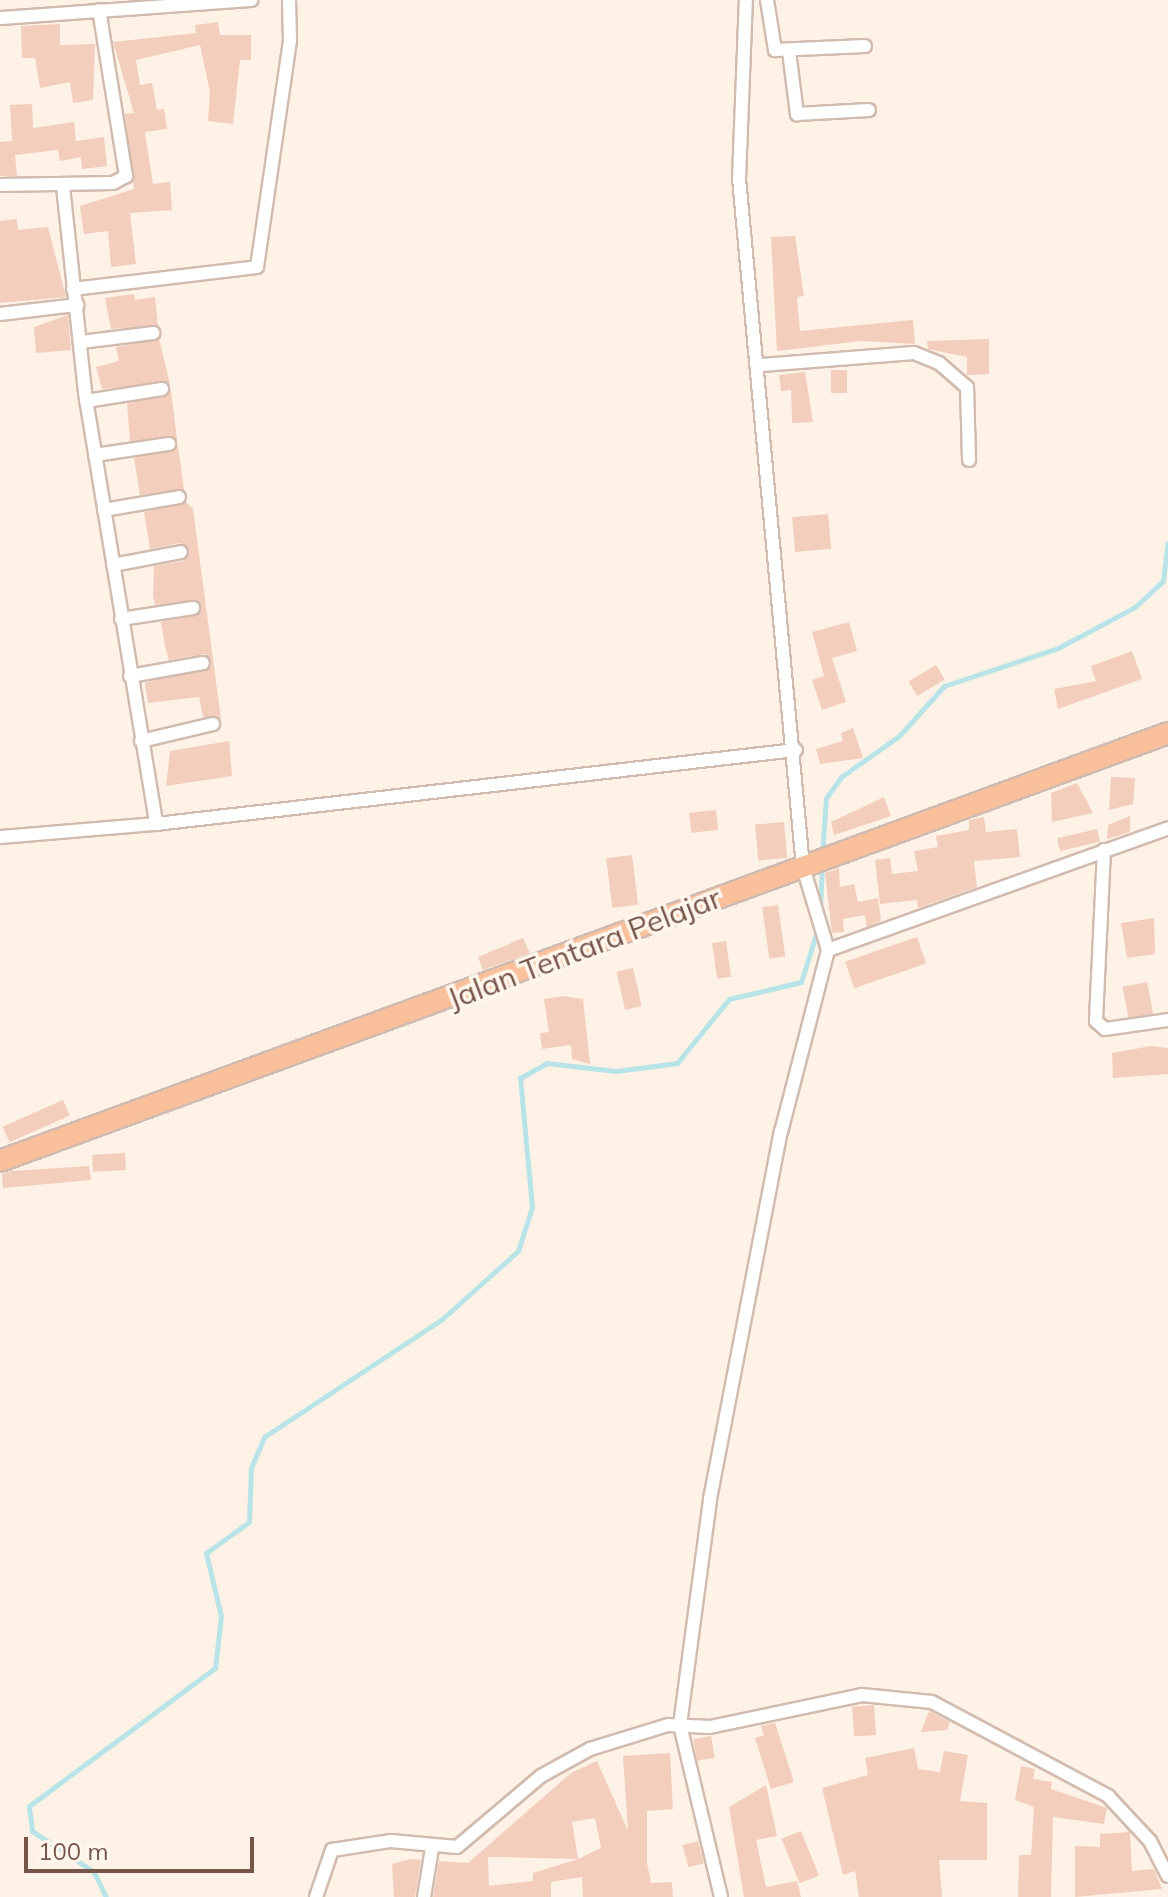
<!DOCTYPE html>
<style>
body{margin:0}
#map{position:relative;width:1168px;height:1897px;overflow:hidden;background:#fdf2e5;font-family:Mulish,sans-serif}
div>[style]{position:absolute}
[style*='--x']{left:calc(var(--x)*1px);top:calc(var(--y)*1px);width:calc(var(--w)*1px);rotate:calc(var(--a)*1deg)}
.stream>*{height:5px;margin:-2.5px;padding:0 2.5px;transform-origin:2.5px;border-radius:2.5px;background:#b9e4e7}
.building>*{inset:0;background:#f3cebc;transform-origin:0 0}
.roads{filter:drop-shadow(2px 0 #d1bbae) drop-shadow(-2px 0 #d1bbae) drop-shadow(0 2px #d1bbae) drop-shadow(0 -2px #d1bbae)}
.minor>*{height:12px;margin:-6px;padding:0 6px;transform-origin:6px;border-radius:6px;background:#fff}
.trunk>*{height:20px;margin:-10px;padding:0 10px;transform-origin:10px;border-radius:10px;background:#fac09c}
span{translate:-50% -50%;white-space:nowrap;text-align:center;line-height:1.15;-webkit-text-stroke:7px #fff6ec;paint-order:stroke}
.street-label{font-size:30px;color:#77564a}
.scale{position:absolute;left:24px;top:1837px;width:230px;height:36px;box-sizing:border-box;border:4px solid #77564a;border-top:0;padding-left:10px;font-size:24px;line-height:28px;white-space:nowrap;color:#77564a;-webkit-text-stroke:6px #fff6ec;paint-order:stroke}
</style>
<div id="map">
<div class="stream">
<div style="--x:822;--y:854;--w:56;--a:-85.9"></div>
<div style="--x:826;--y:798;--w:26;--a:-54"></div>
<div style="--x:841;--y:777;--w:71;--a:-35.3"></div>
<div style="--x:899;--y:736;--w:67;--a:-48"></div>
<div style="--x:944;--y:686;--w:120;--a:-18.4"></div>
<div style="--x:1058;--y:648;--w:87;--a:-28"></div>
<div style="--x:1135;--y:607;--w:38;--a:-43"></div>
<div style="--x:1163;--y:581;--w:38;--a:-83"></div>
<div style="--x:820;--y:910;--w:46;--a:-87.5"></div>
<div style="--x:106;--y:1897;--w:28;--a:-116"></div>
<div style="--x:94;--y:1872;--w:74;--a:-146.5"></div>
<div style="--x:32;--y:1831;--w:25;--a:-97"></div>
<div style="--x:29;--y:1806;--w:232;--a:-36.6"></div>
<div style="--x:215;--y:1668;--w:52;--a:-83.4"></div>
<div style="--x:221;--y:1616;--w:65;--a:-103.4"></div>
<div style="--x:206;--y:1553;--w:53;--a:-35.8"></div>
<div style="--x:249;--y:1522;--w:54;--a:-87.9"></div>
<div style="--x:251;--y:1468;--w:34;--a:-67"></div>
<div style="--x:264;--y:1437;--w:212;--a:-33.5"></div>
<div style="--x:441;--y:1320;--w:103;--a:-41.9"></div>
<div style="--x:518;--y:1251;--w:46;--a:-72.3"></div>
<div style="--x:532;--y:1207;--w:130;--a:-95.3"></div>
<div style="--x:520;--y:1078;--w:31;--a:-29"></div>
<div style="--x:547;--y:1063;--w:69;--a:6.6"></div>
<div style="--x:616;--y:1071;--w:62;--a:-7.5"></div>
<div style="--x:677;--y:1063;--w:82;--a:-50.9"></div>
<div style="--x:729;--y:999;--w:74;--a:-13.3"></div>
<div style="--x:801;--y:982;--w:53;--a:-72.6"></div>
</div>
<div class="building">
<div style="clip-path:polygon(218px 22px,220px 35px,251px 35px,251px 60px,240px 60px,233px 124px,208px 121px,210px 92px,200px 45px,136px 60px,140px 85px,152px 83px,157px 110px,164px 109px,167px 129px,145px 132px,153px 184px,170px 182px,172px 210px,130px 213px,136px 264px,111px 267px,108px 231px,84px 234px,80px 206px,134px 189px,125px 114px,134px 113px,113px 42px,196px 33px,195px 25px)"></div>
<div style="clip-path:polygon(60px 24px,60px 45px,95px 44px,93px 100px,73px 103px,70px 82px,40px 88px,35px 58px,22px 58px,21px 26px)"></div>
<div style="clip-path:polygon(32px 104px,33px 128px,74px 122px,76px 141px,104px 137px,107px 166px,82px 169px,81px 157px,60px 161px,58px 150px,15px 155px,17px 176px,0 176px,0 142px,12px 141px,10px 105px)"></div>
<div style="clip-path:polygon(17px 219px,18px 230px,48px 227px,66px 297px,0 303px,0 221px)"></div>
<div style="clip-path:polygon(795px 236px,804px 296px,797px 297px,800px 331px,913px 320px,915px 344px,861px 341px,777px 351px,771px 237px)"></div>
<div style="clip-path:polygon(134px 294px,135px 300px,155px 297px,158px 326px,111px 329px,105px 298px)"></div>
<div style="clip-path:polygon(68px 315px,71px 350px,36px 353px,34px 327px)"></div>
<div style="clip-path:polygon(159px 339px,170px 384px,102px 389px,96px 367px,119px 361px,116px 347px)"></div>
<div style="clip-path:polygon(989px 339px,989px 374px,967px 375px,967px 357px,928px 349px,927px 341px)"></div>
<div style="left:831px;top:370px;width:16px;height:23px"></div>
<div style="clip-path:polygon(805px 372px,813px 422px,792px 423px,791px 390px,781px 391px,779px 375px)"></div>
<div style="clip-path:polygon(171px 390px,177px 440px,130px 441px,127px 404px)"></div>
<div style="clip-path:polygon(178px 446px,184px 490px,140px 495px,134px 458px)"></div>
<div style="clip-path:polygon(186px 502px,193px 509px,221px 719px,203px 717px,199px 697px,148px 703px,145px 683px,212px 665px,205px 654px,169px 660px,165px 646px,161px 622px,198px 615px,199px 602px,155px 605px,153px 596px,154px 566px,183px 561px,190px 551px,180px 543px,150px 549px,144px 512px)"></div>
<div style="left:828px;top:514px;width:35px;height:36px;rotate:85deg"></div>
<div style="clip-path:polygon(849px 622px,857px 651px,832px 658px,846px 702px,822px 710px,812px 680px,824px 676px,812px 632px)"></div>
<div style="clip-path:polygon(1132px 651px,1142px 679px,1058px 709px,1054px 689px,1096px 681px,1091px 666px)"></div>
<div style="left:936px;top:665px;width:17px;height:32px;rotate:59deg"></div>
<div style="clip-path:polygon(853px 728px,863px 758px,820px 764px,816px 749px,843px 741px,841px 733px)"></div>
<div style="clip-path:polygon(229px 741px,232px 776px,166px 786px,170px 751px)"></div>
<div style="clip-path:polygon(1111px 777px,1135px 778px,1133px 804px,1109px 810px)"></div>
<div style="clip-path:polygon(1077px 783px,1093px 813px,1052px 822px,1051px 793px)"></div>
<div style="clip-path:polygon(884px 797px,891px 816px,834px 835px,831px 822px)"></div>
<div style="left:716px;top:810px;width:20px;height:27px;rotate:84deg"></div>
<div style="clip-path:polygon(1130px 816px,1130px 832px,1107px 839px,1108px 825px)"></div>
<div style="clip-path:polygon(984px 817px,986px 832px,1017px 829px,1020px 857px,974px 861px,977px 887px,918px 908px,917px 900px,880px 904px,875px 860px,890px 858px,892px 874px,918px 871px,914px 851px,938px 847px,936px 836px,969px 830px,969px 820px)"></div>
<div style="left:784px;top:822px;width:36px;height:29px;rotate:85deg"></div>
<div style="left:1097px;top:829px;width:13px;height:41px;rotate:77deg"></div>
<div style="left:632px;top:855px;width:50px;height:26px;rotate:83deg"></div>
<div style="clip-path:polygon(839px 868px,840px 887px,854px 884px,858px 902px,878px 898px,881px 921px,867px 927px,865px 915px,843px 919px,844px 932px,832px 933px,825px 873px)"></div>
<div style="left:778px;top:905px;width:52px;height:16px;rotate:82deg"></div>
<div style="clip-path:polygon(1154px 918px,1155px 954px,1127px 958px,1121px 923px)"></div>
<div style="left:917px;top:937px;width:28px;height:76px;rotate:71deg"></div>
<div style="clip-path:polygon(523px 938px,530px 953px,483px 970px,478px 957px)"></div>
<div style="left:726px;top:941px;width:36px;height:14px;rotate:82deg"></div>
<div style="left:633px;top:968px;width:39px;height:17px;rotate:77deg"></div>
<div style="left:1147px;top:982px;width:32px;height:25px;rotate:79deg"></div>
<div style="clip-path:polygon(563px 996px,583px 999px,590px 1064px,572px 1059px,571px 1045px,542px 1049px,540px 1033px,549px 1032px,544px 999px)"></div>
<div style="clip-path:polygon(1151px 1046px,1168px 1048px,1168px 1074px,1113px 1078px,1112px 1053px)"></div>
<div style="left:63px;top:1100px;width:17px;height:66px;rotate:66deg"></div>
<div style="left:125px;top:1153px;width:17px;height:33px;rotate:87deg"></div>
<div style="clip-path:polygon(89px 1166px,91px 1180px,3px 1188px,2px 1174px,11px 1171px)"></div>
<div style="left:874px;top:1705px;width:30px;height:22px;rotate:86deg"></div>
<div style="clip-path:polygon(929px 1711px,950px 1722px,947px 1730px,921px 1732px)"></div>
<div style="clip-path:polygon(775px 1723px,794px 1782px,771px 1789px,755px 1738px,764px 1735px,761px 1726px)"></div>
<div style="left:711px;top:1736px;width:22px;height:18px;rotate:80deg"></div>
<div style="clip-path:polygon(914px 1748px,918px 1769px,940px 1772px,944px 1751px,968px 1755px,960px 1801px,987px 1803px,987px 1860px,939px 1860px,942px 1897px,859px 1897px,855px 1871px,843px 1875px,822px 1788px,868px 1775px,865px 1758px)"></div>
<div style="clip-path:polygon(evenodd,670px 1753px,673px 1809px,647px 1811px,647px 1863px,651px 1883px,672px 1882px,673px 1897px,583px 1897px,582px 1877px,551px 1882px,551px 1897px,433px 1897px,439px 1861px,468px 1863px,571px 1773px,597px 1761px,628px 1831px,623px 1756px,670px 1753px,595px 1818px,601px 1848px,578px 1859px,572px 1822px,595px 1818px,670px 1753px,488px 1857px,503px 1857px,578px 1859px,533px 1873px,533px 1881px,489px 1886px,488px 1857px)"></div>
<div style="clip-path:polygon(1021px 1766px,1035px 1769px,1033px 1779px,1052px 1782px,1051px 1789px,1107px 1808px,1104px 1824px,1053px 1817px,1051px 1897px,1018px 1897px,1019px 1855px,1031px 1855px,1034px 1807px,1015px 1800px)"></div>
<div style="clip-path:polygon(766px 1785px,777px 1836px,756px 1840px,766px 1887px,797px 1881px,801px 1897px,744px 1897px,729px 1807px)"></div>
<div style="left:801px;top:1831px;width:48px;height:21px;rotate:68deg"></div>
<div style="clip-path:polygon(1130px 1832px,1132px 1871px,1154px 1869px,1162px 1889px,1075px 1897px,1075px 1846px,1100px 1847px,1100px 1834px)"></div>
<div style="left:698px;top:1841px;width:23px;height:16px;rotate:75deg"></div>
<div style="clip-path:polygon(410px 1859px,421px 1860px,415px 1897px,394px 1897px,392px 1864px)"></div>
</div>
<div class="roads">
<div class="minor">
<div style="--x:767;--y:0;--w:51;--a:80.9"></div>
<div style="--x:775;--y:50;--w:90;--a:-2.5"></div>
<div style="--x:0;--y:18;--w:252;--a:-4.1"></div>
<div style="--x:789;--y:51;--w:64;--a:82.8"></div>
<div style="--x:797;--y:114;--w:72;--a:-3.2"></div>
<div style="--x:0;--y:185;--w:113;--a:-1"></div>
<div style="--x:113;--y:183;--w:15;--a:-28"></div>
<div style="--x:126;--y:176;--w:168;--a:-99.2"></div>
<div style="--x:63;--y:186;--w:208;--a:83.9"></div>
<div style="--x:85;--y:393;--w:437;--a:80.6"></div>
<div style="--x:156;--y:824;--w:644;--a:-6.6"></div>
<div style="--x:73;--y:289;--w:185;--a:-6.8"></div>
<div style="--x:257;--y:267;--w:228;--a:-81.7"></div>
<div style="--x:290;--y:41;--w:41;--a:-91.4"></div>
<div style="--x:0;--y:314;--w:78;--a:-6.7"></div>
<div style="--x:81;--y:342;--w:73;--a:-7.1"></div>
<div style="--x:762;--y:365;--w:152;--a:-4.5"></div>
<div style="--x:914;--y:353;--w:27;--a:22"></div>
<div style="--x:939;--y:363;--w:37;--a:41"></div>
<div style="--x:967;--y:387;--w:73;--a:88.4"></div>
<div style="--x:86;--y:401;--w:77;--a:-9"></div>
<div style="--x:95;--y:455;--w:75;--a:-8.5"></div>
<div style="--x:104;--y:510;--w:76;--a:-9.8"></div>
<div style="--x:113;--y:565;--w:69;--a:-10.8"></div>
<div style="--x:121;--y:619;--w:73;--a:-8.7"></div>
<div style="--x:130;--y:676;--w:74;--a:-10.1"></div>
<div style="--x:141;--y:741;--w:74;--a:-13.3"></div>
<div style="--x:0;--y:837;--w:157;--a:-4.8"></div>
<div style="--x:1104;--y:850;--w:171;--a:92.7"></div>
<div style="--x:1096;--y:1021;--w:12;--a:42"></div>
<div style="--x:1105;--y:1029;--w:64;--a:-8.1"></div>
<div style="--x:828;--y:950;--w:361;--a:-19.7"></div>
<div style="--x:316;--y:1897;--w:50;--a:-71.2"></div>
<div style="--x:332;--y:1850;--w:60;--a:-8.7"></div>
<div style="--x:391;--y:1841;--w:66;--a:5.2"></div>
<div style="--x:457;--y:1847;--w:110;--a:-40.2"></div>
<div style="--x:541;--y:1776;--w:56;--a:-28.9"></div>
<div style="--x:590;--y:1749;--w:82;--a:-17.1"></div>
<div style="--x:668;--y:1725;--w:42;--a:2.7"></div>
<div style="--x:710;--y:1727;--w:155;--a:-11.9"></div>
<div style="--x:862;--y:1695;--w:70;--a:5.7"></div>
<div style="--x:932;--y:1702;--w:200;--a:28.1"></div>
<div style="--x:1108;--y:1796;--w:62;--a:47"></div>
<div style="--x:1150;--y:1841;--w:39;--a:63"></div>
<div style="--x:424;--y:1897;--w:50;--a:-80.7"></div>
<div style="--x:721;--y:1897;--w:177;--a:-103.4"></div>
<div style="--x:680;--y:1725;--w:228;--a:-82.4"></div>
<div style="--x:710;--y:1499;--w:374;--a:-79.1"></div>
<div style="--x:781;--y:1132;--w:188;--a:-75.5"></div>
<div style="--x:828;--y:950;--w:87;--a:-106.8"></div>
<div style="--x:803;--y:867;--w:691;--a:-95.31"></div>
<div style="--x:739;--y:179;--w:179;--a:-87.8"></div>
</div>
<div class="trunk">
<div style="--x:0;--y:1161;--w:1244;--a:-20.12"></div>
</div>
</div>
<div class="street-label">
<span style="left:584px;top:948px;rotate:-21deg">Jalan Tentara Pelajar</span>
</div>
<div class="scale">100 m</div>
</div>
